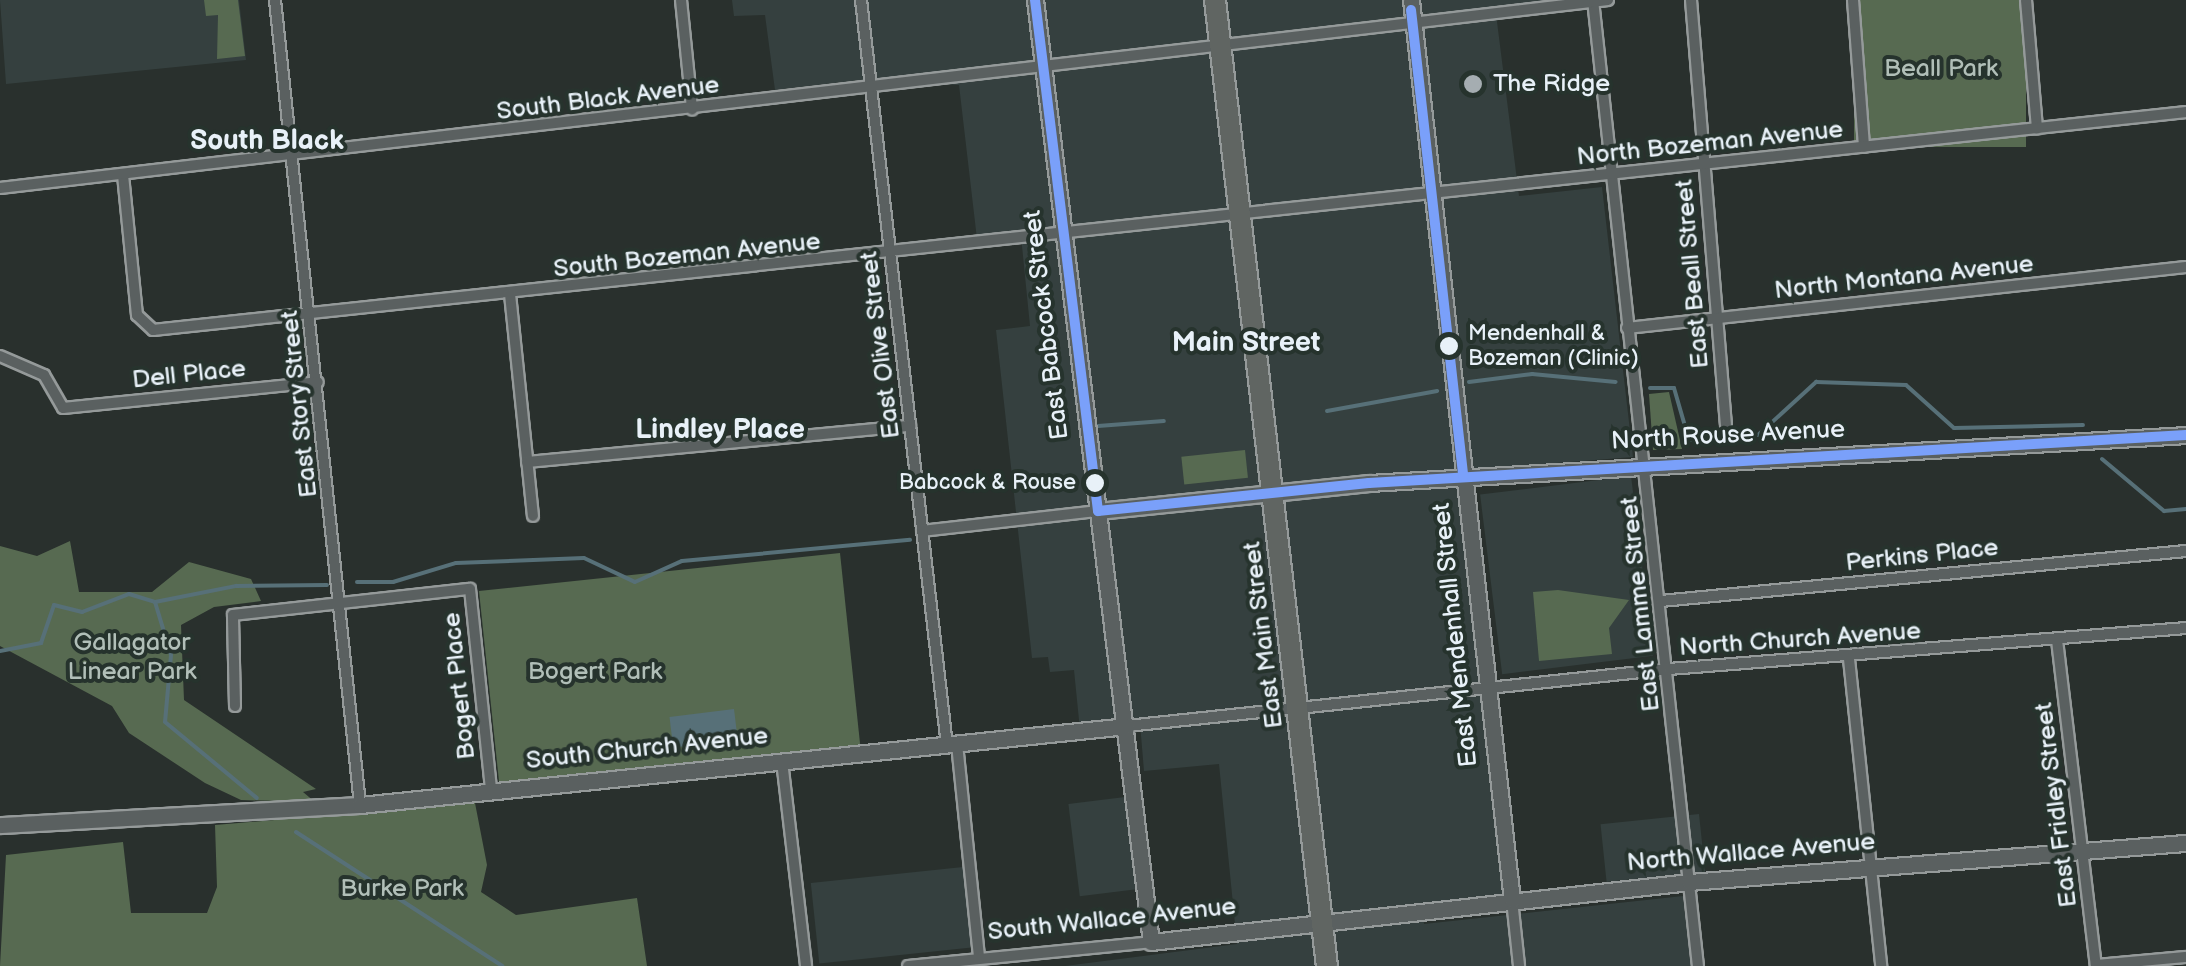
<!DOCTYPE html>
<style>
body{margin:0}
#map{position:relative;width:2186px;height:966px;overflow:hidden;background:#29302d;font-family:"Balsamiq Sans",sans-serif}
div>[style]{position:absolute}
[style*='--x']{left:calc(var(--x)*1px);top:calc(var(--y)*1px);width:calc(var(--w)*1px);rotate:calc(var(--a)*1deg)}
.built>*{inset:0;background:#35403f;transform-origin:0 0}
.green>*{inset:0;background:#576a51;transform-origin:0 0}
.water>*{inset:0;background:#577078;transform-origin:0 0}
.stream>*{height:4px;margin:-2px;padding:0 2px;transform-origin:2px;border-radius:2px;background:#577078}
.roads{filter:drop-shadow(2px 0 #959a9a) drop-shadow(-2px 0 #959a9a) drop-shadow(0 2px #959a9a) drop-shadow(0 -2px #959a9a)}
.street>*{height:10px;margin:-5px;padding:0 5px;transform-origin:5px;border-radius:5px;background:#5a6060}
.secondary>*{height:15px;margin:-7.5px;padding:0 7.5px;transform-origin:7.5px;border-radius:7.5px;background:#5a6060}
.highway>*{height:20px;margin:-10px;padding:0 10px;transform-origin:10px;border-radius:10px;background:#606562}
.bus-1>*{height:10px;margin:-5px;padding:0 5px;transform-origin:5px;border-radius:5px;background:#7aa0fa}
.dots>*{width:28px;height:28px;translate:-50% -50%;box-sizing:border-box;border:5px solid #26332d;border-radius:50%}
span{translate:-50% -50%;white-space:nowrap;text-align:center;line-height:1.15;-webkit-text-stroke:8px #26332d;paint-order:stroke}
.bus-label{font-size:22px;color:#e8f1f8}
.left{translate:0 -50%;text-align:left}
.right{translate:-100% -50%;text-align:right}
.park-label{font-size:25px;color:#b1bfb8}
.poi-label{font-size:25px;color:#e8f1f8}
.street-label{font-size:25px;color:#e8f1f8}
.neighbourhood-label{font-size:28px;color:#e8f1f8;font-weight:700}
</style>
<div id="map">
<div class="built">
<div style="clip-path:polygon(0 0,239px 0,246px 60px,6px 84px)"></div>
<div style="clip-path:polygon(732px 0,1568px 0,1495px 6px,1519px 196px,1602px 187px,1633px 457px,1456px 471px,1504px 896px,1422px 908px,1424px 924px,1683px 896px,1691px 966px,1065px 966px,1237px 944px,1219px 764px,1144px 771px,1140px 723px,1080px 730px,1074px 670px,1050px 672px,1048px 657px,1032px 658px,996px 330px,1030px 326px,1021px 236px,977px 239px,959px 85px,860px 80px,775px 90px,765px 15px,734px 16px)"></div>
<div style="left:1631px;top:476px;width:181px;height:152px;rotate:83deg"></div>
<div style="left:1125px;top:797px;width:93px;height:57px;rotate:83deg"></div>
<div style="left:1699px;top:814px;width:58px;height:99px;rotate:84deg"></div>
<div style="left:963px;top:867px;width:81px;height:153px;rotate:84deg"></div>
</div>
<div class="green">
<div style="clip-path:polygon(204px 0,238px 0,245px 56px,217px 59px,218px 15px,206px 16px)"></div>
<div style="left:1854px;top:0;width:172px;height:147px"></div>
<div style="clip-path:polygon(1669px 392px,1682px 449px,1653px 450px,1649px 394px)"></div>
<div style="left:1245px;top:450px;width:28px;height:64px;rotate:84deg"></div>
<div style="clip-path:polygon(70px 541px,79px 592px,152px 592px,189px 562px,251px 579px,261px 601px,214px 607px,181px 625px,184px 700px,316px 789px,303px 792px,315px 802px,241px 800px,205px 783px,129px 733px,112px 706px,0 646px,0 546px,37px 556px)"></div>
<div style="left:840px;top:553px;width:196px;height:363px;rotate:84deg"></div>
<div style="clip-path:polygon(1558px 590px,1629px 600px,1609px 628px,1612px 654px,1539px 661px,1533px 592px)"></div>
<div style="clip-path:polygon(475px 803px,487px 865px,481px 892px,516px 915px,637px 898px,647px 966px,0 966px,6px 855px,123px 842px,131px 913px,207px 913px,217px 887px,215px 825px)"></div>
</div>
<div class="water">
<div style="left:734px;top:709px;width:31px;height:65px;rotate:83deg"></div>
</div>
<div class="stream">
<div style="--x:1469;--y:382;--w:64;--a:-7.2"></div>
<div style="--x:1532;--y:374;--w:84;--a:5.4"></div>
<div style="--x:1650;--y:388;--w:24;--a:0"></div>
<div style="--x:1674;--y:388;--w:54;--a:73.9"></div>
<div style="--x:1689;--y:440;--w:69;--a:-4.1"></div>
<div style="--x:1758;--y:435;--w:79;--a:-42.4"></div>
<div style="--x:1816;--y:382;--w:90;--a:1.9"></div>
<div style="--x:1906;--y:385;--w:64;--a:41.9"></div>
<div style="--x:1954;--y:428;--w:129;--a:-1.3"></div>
<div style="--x:1327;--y:411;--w:112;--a:-10.3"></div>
<div style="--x:1098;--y:426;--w:66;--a:-4.3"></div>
<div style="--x:2102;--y:459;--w:81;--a:40"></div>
<div style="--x:2164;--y:511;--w:22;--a:-5"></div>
<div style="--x:357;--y:582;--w:36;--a:0"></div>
<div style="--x:393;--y:582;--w:66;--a:-16.8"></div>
<div style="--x:456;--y:563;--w:128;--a:-2.2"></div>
<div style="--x:584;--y:558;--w:56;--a:25.2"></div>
<div style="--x:635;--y:582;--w:51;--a:-24.1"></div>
<div style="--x:682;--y:561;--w:229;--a:-5.3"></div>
<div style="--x:155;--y:602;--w:55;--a:73.2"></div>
<div style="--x:171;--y:655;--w:67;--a:95.1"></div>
<div style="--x:165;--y:722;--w:119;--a:39.6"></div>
<div style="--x:0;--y:651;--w:42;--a:-11"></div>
<div style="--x:41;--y:643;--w:40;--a:-71.1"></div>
<div style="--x:54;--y:605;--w:29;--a:14"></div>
<div style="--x:82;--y:612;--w:50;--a:-21"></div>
<div style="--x:129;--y:594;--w:27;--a:17"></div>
<div style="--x:155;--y:602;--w:83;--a:-11.2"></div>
<div style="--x:236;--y:586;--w:91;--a:-0.6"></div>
<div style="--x:296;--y:832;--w:246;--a:33"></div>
</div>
<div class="roads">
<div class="street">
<div style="--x:275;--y:0;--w:809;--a:83.97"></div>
<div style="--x:681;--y:0;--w:110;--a:84.2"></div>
<div style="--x:861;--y:0;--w:750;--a:83.42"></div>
<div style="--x:1593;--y:0;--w:972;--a:83.8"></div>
<div style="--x:1691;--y:0;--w:426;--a:85.3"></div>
<div style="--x:1853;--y:0;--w:147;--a:85.7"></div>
<div style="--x:2026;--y:0;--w:129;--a:85.1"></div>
<div style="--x:123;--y:175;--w:141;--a:84.3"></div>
<div style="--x:137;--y:315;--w:22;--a:43"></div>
<div style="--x:153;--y:330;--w:2045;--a:-6.12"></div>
<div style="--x:0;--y:188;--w:1619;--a:-6.67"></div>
<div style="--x:510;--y:294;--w:223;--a:84.1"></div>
<div style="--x:1627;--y:328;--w:562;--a:-6.23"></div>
<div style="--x:0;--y:356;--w:48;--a:23.4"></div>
<div style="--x:44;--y:375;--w:38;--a:60"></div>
<div style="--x:63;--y:408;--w:256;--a:-5.8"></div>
<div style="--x:527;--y:462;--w:385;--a:-5.4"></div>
<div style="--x:922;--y:531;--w:177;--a:-6.5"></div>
<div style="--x:1661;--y:601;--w:527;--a:-5.44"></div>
<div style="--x:2057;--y:640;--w:328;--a:83.2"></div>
<div style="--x:1849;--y:659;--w:309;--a:84"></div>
<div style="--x:235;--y:706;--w:91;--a:-91.3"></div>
<div style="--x:233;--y:615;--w:238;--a:-6.3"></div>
<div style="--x:470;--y:589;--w:201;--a:84"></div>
<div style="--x:1127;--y:726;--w:545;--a:-6"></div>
<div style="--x:1669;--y:669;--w:519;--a:-4.53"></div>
<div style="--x:957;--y:744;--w:215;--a:84.1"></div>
<div style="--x:782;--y:761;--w:206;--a:83.3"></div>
<div style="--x:1512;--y:900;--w:66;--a:83.9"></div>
<div style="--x:2096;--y:965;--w:90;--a:-5.1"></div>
<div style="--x:908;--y:966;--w:244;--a:-5.6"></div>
</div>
<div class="secondary">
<div style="--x:1035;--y:0;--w:949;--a:82.98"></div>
<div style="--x:1151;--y:942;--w:541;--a:-6.36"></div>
<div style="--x:1689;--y:882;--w:499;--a:-4.5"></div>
<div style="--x:1411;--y:0;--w:906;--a:83.6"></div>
<div style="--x:1098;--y:511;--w:272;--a:-5.9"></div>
<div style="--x:1369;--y:483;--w:818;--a:-3.36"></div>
<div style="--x:0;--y:825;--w:361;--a:-3.2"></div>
<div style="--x:360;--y:805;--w:771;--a:-5.88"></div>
</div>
<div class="highway">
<div style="--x:1215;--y:0;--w:972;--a:83.39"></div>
</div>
</div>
<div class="bus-1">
<div style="--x:1035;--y:0;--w:515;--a:82.97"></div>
<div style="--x:1098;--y:511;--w:272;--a:-5.9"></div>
<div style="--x:1369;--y:483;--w:818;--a:-3.36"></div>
<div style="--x:1411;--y:10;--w:469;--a:83.6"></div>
</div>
<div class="dots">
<div style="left:1473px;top:84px;background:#a5adb1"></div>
<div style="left:1449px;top:346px;background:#e8f1f8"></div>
<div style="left:1095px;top:483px;background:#e8f1f8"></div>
</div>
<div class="bus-label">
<span class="left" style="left:1468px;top:346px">Mendenhall &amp;<br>Bozeman (Clinic)</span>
<span class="right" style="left:1076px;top:483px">Babcock &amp; Rouse</span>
</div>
<div class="park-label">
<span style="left:1941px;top:69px">Beall Park</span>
<span style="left:132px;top:658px">Gallagator<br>Linear Park</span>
<span style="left:595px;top:672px">Bogert Park</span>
<span style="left:402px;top:889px">Burke Park</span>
</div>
<div class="poi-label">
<span class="left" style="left:1493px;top:84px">The Ridge</span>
</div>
<div class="street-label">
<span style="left:608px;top:99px;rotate:-7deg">South Black Avenue</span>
<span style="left:1710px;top:144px;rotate:-6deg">North Bozeman Avenue</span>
<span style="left:687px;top:256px;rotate:-6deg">South Bozeman Avenue</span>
<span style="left:1693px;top:274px;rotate:-95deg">East Beall Street</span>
<span style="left:1904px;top:278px;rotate:-6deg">North Montana Avenue</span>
<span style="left:1047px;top:325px;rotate:-97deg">East Babcock Street</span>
<span style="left:881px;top:345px;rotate:-97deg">East Olive Street</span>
<span style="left:189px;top:375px;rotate:-6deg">Dell Place</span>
<span style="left:300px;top:404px;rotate:-96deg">East Story Street</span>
<span style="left:1728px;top:436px;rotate:-3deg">North Rouse Avenue</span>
<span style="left:1922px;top:556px;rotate:-6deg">Perkins Place</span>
<span style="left:1641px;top:604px;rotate:-96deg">East Lamme Street</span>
<span style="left:1264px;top:635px;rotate:-97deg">East Main Street</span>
<span style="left:1456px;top:635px;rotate:-96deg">East Mendenhall Street</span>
<span style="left:1800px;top:640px;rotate:-4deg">North Church Avenue</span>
<span style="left:460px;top:686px;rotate:-96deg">Bogert Place</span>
<span style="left:647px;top:749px;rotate:-6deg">South Church Avenue</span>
<span style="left:2057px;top:805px;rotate:-97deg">East Fridley Street</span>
<span style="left:1751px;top:853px;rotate:-5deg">North Wallace Avenue</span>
<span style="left:1112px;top:920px;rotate:-6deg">South Wallace Avenue</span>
</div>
<div class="neighbourhood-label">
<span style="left:267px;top:141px">South Black</span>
<span style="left:1246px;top:343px">Main Street</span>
<span style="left:720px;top:430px">Lindley Place</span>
</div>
</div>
